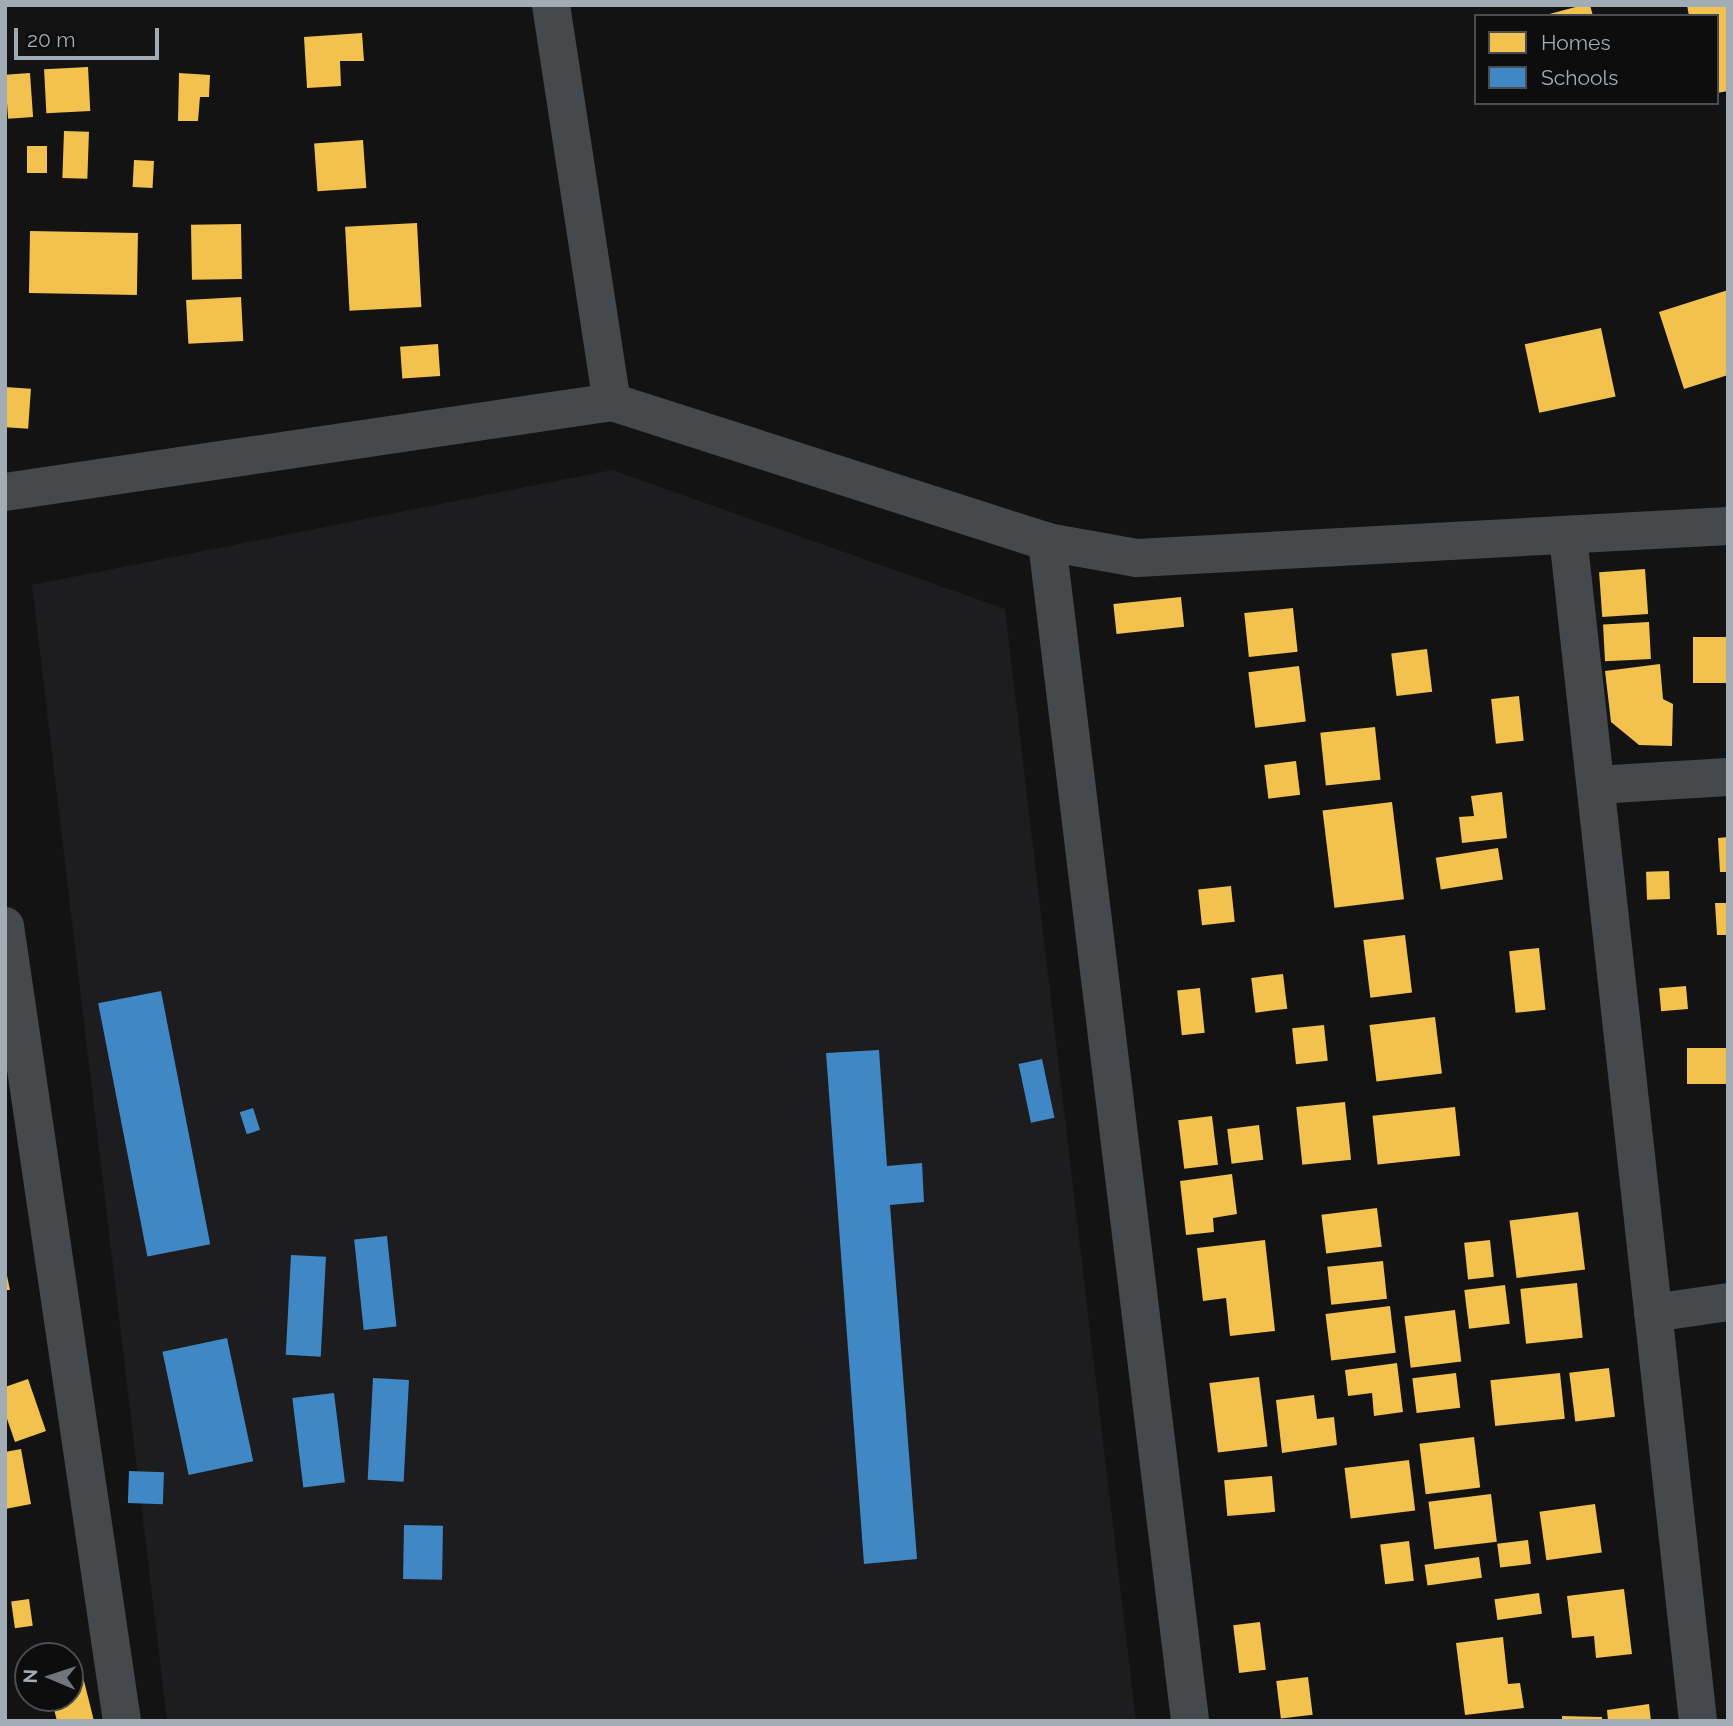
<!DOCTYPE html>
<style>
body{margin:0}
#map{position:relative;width:1733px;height:1726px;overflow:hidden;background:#131313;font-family:Raleway,sans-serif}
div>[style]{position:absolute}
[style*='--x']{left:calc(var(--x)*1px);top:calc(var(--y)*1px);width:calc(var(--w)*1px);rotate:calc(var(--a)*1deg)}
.built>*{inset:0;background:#1d1d1f}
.homes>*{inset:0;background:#f2c14e;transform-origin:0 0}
.schools>*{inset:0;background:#3f88c5;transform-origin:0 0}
.minor>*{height:38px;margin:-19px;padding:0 19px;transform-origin:19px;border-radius:19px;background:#46494c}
span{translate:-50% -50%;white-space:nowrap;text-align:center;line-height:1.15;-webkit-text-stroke:7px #0d0d0e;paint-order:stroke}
.frame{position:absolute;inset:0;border:7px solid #a2acb5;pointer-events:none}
.legend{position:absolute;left:1474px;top:14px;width:245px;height:91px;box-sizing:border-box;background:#0d0d0e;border:2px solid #494d51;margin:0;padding:9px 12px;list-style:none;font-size:21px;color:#a2acb5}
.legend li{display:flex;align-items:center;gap:14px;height:35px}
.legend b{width:35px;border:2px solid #494d51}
.north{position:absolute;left:14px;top:1642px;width:70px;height:70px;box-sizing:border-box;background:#0d0d0e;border:2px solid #494d51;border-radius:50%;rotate:272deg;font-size:19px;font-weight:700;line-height:28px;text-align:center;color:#a2acb5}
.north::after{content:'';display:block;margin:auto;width:24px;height:32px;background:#70767c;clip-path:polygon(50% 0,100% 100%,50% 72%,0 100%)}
.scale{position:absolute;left:14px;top:28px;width:145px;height:32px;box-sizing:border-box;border:4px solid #a2acb5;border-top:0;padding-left:9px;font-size:21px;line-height:24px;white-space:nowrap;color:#a2acb5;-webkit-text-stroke:5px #0d0d0e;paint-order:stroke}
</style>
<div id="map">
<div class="built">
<div style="clip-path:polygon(612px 470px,1005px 609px,1136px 1721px,167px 1721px,32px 585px)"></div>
</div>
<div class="homes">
<div style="clip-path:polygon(1583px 5px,1590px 5px,1593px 16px,1542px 16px)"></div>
<div style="clip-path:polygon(1687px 5px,1728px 5px,1728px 91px,1717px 93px,1717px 16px,1689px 16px)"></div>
<div style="clip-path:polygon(362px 33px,364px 61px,340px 61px,341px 86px,307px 88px,304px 37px)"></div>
<div style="left:88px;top:67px;width:44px;height:44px;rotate:87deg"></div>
<div style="left:30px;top:73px;width:44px;height:25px;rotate:86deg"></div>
<div style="clip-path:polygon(179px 73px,210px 75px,209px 97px,200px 97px,198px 121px,178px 121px)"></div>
<div style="left:64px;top:131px;width:25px;height:47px;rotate:2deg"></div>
<div style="left:363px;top:140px;width:48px;height:49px;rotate:86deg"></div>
<div style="left:27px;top:146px;width:20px;height:27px"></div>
<div style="left:134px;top:160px;width:20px;height:27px;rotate:3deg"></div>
<div style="left:417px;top:223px;width:84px;height:72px;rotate:87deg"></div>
<div style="left:241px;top:224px;width:55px;height:50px;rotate:89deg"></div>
<div style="left:30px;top:231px;width:108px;height:62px;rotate:1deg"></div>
<div style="clip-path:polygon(1728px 290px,1728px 375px,1684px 389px,1659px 312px)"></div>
<div style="left:241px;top:297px;width:44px;height:55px;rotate:87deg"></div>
<div style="left:1601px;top:328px;width:70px;height:78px;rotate:78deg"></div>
<div style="left:438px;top:344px;width:32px;height:38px;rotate:86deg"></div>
<div style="left:5px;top:387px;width:26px;height:40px;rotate:4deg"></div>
<div style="left:1645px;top:569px;width:45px;height:46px;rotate:86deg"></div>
<div style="left:1181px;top:597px;width:30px;height:68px;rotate:84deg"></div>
<div style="left:1293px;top:608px;width:44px;height:49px;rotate:84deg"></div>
<div style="left:1649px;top:622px;width:37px;height:46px;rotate:87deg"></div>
<div style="left:1728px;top:637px;width:46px;height:35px;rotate:90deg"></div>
<div style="left:1427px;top:649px;width:43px;height:36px;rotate:83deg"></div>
<div style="clip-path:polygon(1660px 664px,1663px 699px,1673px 704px,1672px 746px,1639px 745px,1611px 722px,1605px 671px)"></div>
<div style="left:1299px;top:666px;width:56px;height:51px;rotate:83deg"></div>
<div style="left:1519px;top:696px;width:45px;height:28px;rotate:84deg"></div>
<div style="left:1375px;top:727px;width:53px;height:55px;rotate:84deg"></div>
<div style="left:1296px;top:761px;width:34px;height:32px;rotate:83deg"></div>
<div style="clip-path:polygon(1502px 792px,1507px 838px,1462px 843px,1459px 817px,1474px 816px,1471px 796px)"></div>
<div style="left:1392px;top:802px;width:98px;height:70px;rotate:83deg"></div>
<div style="clip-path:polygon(1728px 837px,1728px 872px,1720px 872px,1718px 838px)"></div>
<div style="left:1498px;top:848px;width:32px;height:63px;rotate:81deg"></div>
<div style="left:1669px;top:871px;width:28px;height:23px;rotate:88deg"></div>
<div style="left:1231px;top:886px;width:36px;height:33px;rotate:84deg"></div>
<div style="clip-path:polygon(1715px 903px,1728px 903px,1728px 935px,1717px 935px)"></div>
<div style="left:1405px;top:935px;width:58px;height:42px;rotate:83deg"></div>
<div style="left:1539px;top:948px;width:62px;height:30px;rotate:84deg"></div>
<div style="left:1283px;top:974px;width:35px;height:32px;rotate:83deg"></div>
<div style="left:1686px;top:986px;width:23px;height:27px;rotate:85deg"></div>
<div style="left:1200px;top:988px;width:45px;height:23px;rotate:84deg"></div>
<div style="left:1435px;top:1017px;width:57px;height:66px;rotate:83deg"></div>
<div style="left:1324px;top:1025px;width:36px;height:32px;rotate:84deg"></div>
<div style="left:1728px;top:1048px;width:36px;height:41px;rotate:90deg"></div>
<div style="left:1345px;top:1102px;width:58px;height:49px;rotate:84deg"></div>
<div style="left:1455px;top:1107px;width:49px;height:83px;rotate:84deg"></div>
<div style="left:1212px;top:1116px;width:49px;height:34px;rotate:83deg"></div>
<div style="left:1259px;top:1125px;width:35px;height:32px;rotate:83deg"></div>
<div style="clip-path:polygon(1232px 1174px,1237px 1214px,1213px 1218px,1214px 1232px,1186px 1235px,1180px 1181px)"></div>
<div style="left:1377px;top:1208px;width:39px;height:56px;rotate:83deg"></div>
<div style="left:1578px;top:1212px;width:58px;height:69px;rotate:83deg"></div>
<div style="clip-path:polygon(1265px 1240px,1275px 1331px,1230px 1336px,1226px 1298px,1203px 1301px,1197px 1248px)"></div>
<div style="left:1490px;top:1240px;width:37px;height:26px;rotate:84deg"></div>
<div style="left:1383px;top:1261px;width:38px;height:56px;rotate:84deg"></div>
<div style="clip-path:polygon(5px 1266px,10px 1290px,5px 1290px)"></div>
<div style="left:1577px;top:1283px;width:55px;height:57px;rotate:84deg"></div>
<div style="left:1505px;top:1285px;width:39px;height:41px;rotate:83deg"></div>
<div style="left:1390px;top:1306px;width:47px;height:65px;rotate:83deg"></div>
<div style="left:1455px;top:1310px;width:52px;height:51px;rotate:83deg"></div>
<div style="clip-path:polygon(1397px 1363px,1403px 1412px,1374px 1416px,1372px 1393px,1348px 1396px,1345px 1370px)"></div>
<div style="left:1609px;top:1368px;width:49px;height:40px;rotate:83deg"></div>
<div style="left:1456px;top:1373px;width:35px;height:44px;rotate:83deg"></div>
<div style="left:1560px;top:1373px;width:46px;height:70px;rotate:84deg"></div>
<div style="left:1259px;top:1377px;width:70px;height:50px;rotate:83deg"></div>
<div style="clip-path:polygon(28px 1379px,46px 1431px,15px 1442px,5px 1413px,5px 1387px)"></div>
<div style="clip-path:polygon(1314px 1395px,1317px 1419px,1334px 1417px,1337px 1445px,1282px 1453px,1276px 1400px)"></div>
<div style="left:1474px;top:1437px;width:51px;height:55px;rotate:83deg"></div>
<div style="clip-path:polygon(21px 1449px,31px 1504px,5px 1509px,5px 1452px)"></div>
<div style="left:1409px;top:1460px;width:51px;height:65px;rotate:83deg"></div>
<div style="left:1272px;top:1476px;width:36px;height:48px;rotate:85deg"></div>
<div style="left:1491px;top:1494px;width:48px;height:63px;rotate:83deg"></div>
<div style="left:1595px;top:1504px;width:49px;height:56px;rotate:82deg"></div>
<div style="left:1528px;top:1540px;width:24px;height:31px;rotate:83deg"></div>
<div style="left:1409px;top:1541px;width:40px;height:29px;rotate:83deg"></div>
<div style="left:1479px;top:1557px;width:21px;height:55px;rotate:82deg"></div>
<div style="clip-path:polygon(1624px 1589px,1632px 1654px,1596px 1658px,1594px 1636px,1572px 1638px,1567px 1596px)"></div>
<div style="left:1539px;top:1593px;width:21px;height:45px;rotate:82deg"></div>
<div style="left:29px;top:1599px;width:27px;height:18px;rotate:82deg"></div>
<div style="left:1260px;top:1622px;width:48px;height:27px;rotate:83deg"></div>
<div style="clip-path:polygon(1503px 1637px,1508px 1684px,1520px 1683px,1524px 1708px,1465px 1715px,1456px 1643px)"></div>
<div style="clip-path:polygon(80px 1665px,94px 1721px,57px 1721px,51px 1698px,70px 1698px,70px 1667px)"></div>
<div style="left:1308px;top:1677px;width:38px;height:32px;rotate:83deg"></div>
<div style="clip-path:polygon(1649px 1704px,1651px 1721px,1608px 1721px,1607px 1710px)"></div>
<div style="clip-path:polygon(1562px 1716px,1602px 1717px,1602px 1721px,1562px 1721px)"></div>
</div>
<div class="schools">
<div style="left:161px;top:991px;width:258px;height:64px;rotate:79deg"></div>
<div style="clip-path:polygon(879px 1050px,887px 1166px,922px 1163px,924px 1202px,890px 1205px,917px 1559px,864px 1564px,826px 1053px)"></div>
<div style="left:1042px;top:1059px;width:60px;height:24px;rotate:78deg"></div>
<div style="left:253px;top:1108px;width:23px;height:14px;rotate:72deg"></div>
<div style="left:387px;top:1236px;width:91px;height:33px;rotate:84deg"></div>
<div style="left:291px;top:1255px;width:35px;height:100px;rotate:3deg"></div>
<div style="left:227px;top:1338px;width:126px;height:66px;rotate:78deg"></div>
<div style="left:373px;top:1378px;width:36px;height:102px;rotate:3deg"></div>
<div style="left:334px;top:1393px;width:90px;height:42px;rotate:83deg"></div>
<div style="left:129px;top:1471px;width:35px;height:32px;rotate:2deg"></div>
<div style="left:404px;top:1525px;width:39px;height:54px;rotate:1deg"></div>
</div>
<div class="minor">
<div style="--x:551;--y:5;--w:402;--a:81.3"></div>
<div style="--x:5;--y:492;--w:614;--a:-8.43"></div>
<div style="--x:612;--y:402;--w:457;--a:17.8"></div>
<div style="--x:1047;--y:542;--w:91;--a:10.1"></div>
<div style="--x:1137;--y:558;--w:592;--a:-3.1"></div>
<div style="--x:1568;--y:536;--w:1192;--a:83.74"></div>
<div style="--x:1047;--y:542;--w:1188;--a:83.08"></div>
<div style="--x:1596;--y:785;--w:132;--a:-3.5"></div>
<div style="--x:5;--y:926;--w:804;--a:81.63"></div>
<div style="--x:1653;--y:1313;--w:76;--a:-8.3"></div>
</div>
<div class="frame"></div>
<ul class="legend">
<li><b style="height:19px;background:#f2c14e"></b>Homes</li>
<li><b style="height:19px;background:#3f88c5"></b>Schools</li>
</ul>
<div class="north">N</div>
<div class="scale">20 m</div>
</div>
